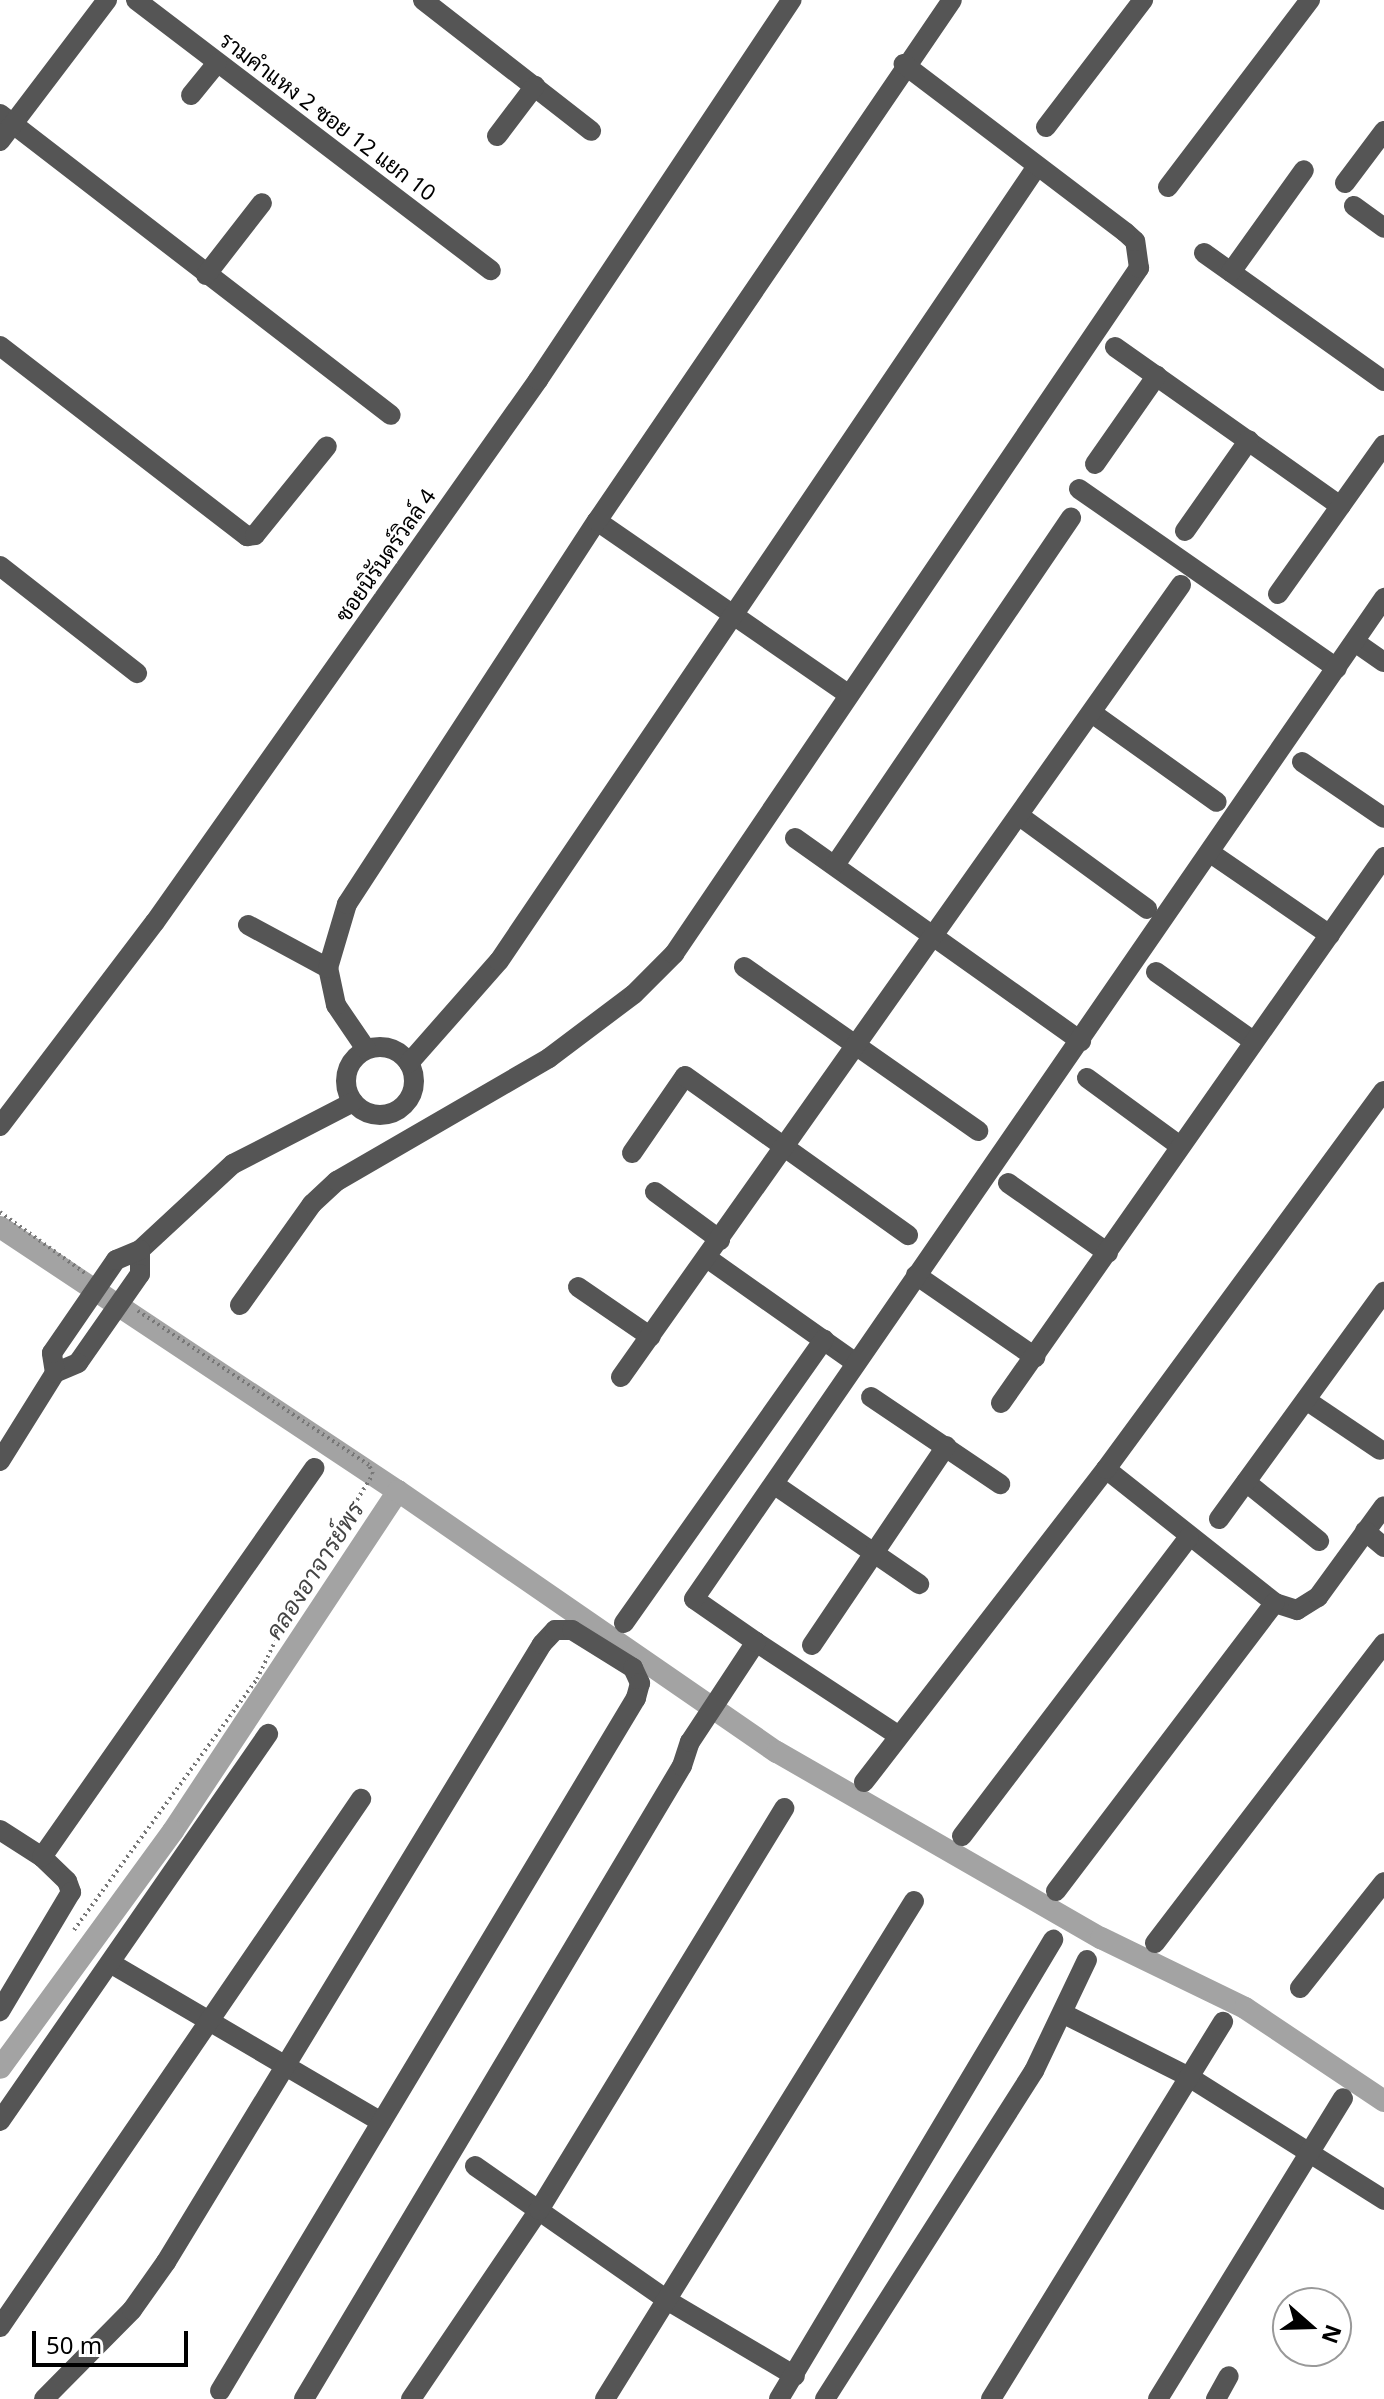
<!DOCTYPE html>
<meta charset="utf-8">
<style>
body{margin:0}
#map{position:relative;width:1384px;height:2399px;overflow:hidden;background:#fff;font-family:"Noto Sans",Sarabun,sans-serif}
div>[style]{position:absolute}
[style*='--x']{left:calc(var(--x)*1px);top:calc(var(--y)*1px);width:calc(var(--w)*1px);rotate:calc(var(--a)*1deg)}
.canal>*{height:22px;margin:-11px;padding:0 11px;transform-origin:11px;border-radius:11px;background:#a3a3a3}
.path>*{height:4px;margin-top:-2px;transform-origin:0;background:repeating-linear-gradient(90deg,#777 0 2px,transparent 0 6px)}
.minor>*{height:20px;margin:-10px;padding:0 10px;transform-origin:10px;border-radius:10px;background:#555}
.minor>.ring{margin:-10px;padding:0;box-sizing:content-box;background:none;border:20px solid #555;border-radius:50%}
.minor-bridge>*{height:20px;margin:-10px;padding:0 10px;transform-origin:10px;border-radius:10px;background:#555}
span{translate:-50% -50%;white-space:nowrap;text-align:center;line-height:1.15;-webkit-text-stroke:6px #fff;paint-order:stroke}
.street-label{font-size:22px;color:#000}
.water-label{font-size:24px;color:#444;font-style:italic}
.north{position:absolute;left:1272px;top:2287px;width:80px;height:80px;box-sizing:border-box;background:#fff;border:2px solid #999;border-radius:50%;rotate:110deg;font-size:22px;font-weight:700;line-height:32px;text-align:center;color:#000}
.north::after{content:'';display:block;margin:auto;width:28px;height:36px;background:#000;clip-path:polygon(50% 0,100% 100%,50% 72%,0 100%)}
.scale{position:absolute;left:32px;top:2331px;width:156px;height:36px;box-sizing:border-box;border:4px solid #000;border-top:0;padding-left:10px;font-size:24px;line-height:28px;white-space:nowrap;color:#000;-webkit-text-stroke:6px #fff;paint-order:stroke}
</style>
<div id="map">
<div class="canal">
<div style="--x:0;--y:1227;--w:478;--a:33.6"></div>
<div style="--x:398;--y:1491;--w:408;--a:123.5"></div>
<div style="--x:173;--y:1831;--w:293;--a:126.1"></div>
<div style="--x:398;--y:1491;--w:460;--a:34.6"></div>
<div style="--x:777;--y:1752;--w:374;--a:29.9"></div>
<div style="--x:1101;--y:1938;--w:160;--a:25.9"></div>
<div style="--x:1245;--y:2008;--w:167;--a:33.8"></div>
</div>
<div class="path">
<div style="--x:0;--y:1212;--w:105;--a:35.7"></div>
<div style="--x:74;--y:1930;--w:311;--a:-53.9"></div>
<div style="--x:257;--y:1679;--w:85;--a:-64.3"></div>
<div style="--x:294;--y:1602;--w:150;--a:-58.3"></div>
<div style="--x:373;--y:1474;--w:10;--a:-114"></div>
<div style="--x:369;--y:1465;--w:278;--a:-146.3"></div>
</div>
<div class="minor">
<div style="--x:136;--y:0;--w:446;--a:37.3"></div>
<div style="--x:423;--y:0;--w:213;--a:37.9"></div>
<div style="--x:191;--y:95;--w:41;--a:-50.9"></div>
<div style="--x:0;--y:114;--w:493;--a:37.6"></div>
<div style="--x:1046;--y:127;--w:160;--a:-52.6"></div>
<div style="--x:497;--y:136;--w:63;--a:-52.8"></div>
<div style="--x:0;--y:141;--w:177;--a:-52.8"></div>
<div style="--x:1345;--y:183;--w:65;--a:-53.1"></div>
<div style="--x:1168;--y:187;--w:235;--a:-52.8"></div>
<div style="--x:1354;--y:206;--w:37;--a:36"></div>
<div style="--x:1204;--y:253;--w:221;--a:35.4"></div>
<div style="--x:1231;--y:272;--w:125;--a:-54.4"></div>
<div style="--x:206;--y:275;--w:91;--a:-52.1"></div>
<div style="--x:0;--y:346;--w:312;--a:37.6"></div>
<div style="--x:247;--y:536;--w:8;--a:-7"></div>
<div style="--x:255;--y:535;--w:114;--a:-51"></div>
<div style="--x:1115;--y:347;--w:276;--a:35.2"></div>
<div style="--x:1095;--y:464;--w:108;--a:-55.1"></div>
<div style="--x:1079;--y:489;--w:314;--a:34.8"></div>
<div style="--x:597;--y:521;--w:306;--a:34.6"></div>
<div style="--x:1185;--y:531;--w:111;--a:-54.9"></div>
<div style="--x:0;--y:566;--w:174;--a:38"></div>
<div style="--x:1278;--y:594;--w:183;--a:-54.6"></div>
<div style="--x:1355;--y:642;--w:35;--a:35"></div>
<div style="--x:1092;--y:713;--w:153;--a:35.5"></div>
<div style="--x:1302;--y:762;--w:99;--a:34.3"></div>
<div style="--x:1021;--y:817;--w:156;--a:36.1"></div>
<div style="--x:795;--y:838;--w:351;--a:35.4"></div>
<div style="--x:1212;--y:854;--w:143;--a:34.5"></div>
<div style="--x:835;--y:865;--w:420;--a:-55.8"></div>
<div style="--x:248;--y:925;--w:91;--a:28.3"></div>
<div style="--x:744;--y:967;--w:286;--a:35"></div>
<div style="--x:1156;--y:972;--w:119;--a:35.4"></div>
<div class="ring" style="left:346px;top:1047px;width:48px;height:48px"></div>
<div style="--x:366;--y:1049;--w:53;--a:-124.3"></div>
<div style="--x:336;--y:1005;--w:38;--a:-102"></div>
<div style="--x:328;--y:968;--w:67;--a:-73.5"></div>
<div style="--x:347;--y:904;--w:457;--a:-56.9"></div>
<div style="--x:597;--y:521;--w:630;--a:-55.73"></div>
<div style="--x:409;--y:1063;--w:136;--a:-48.6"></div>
<div style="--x:499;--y:961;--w:958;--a:-55.9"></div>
<div style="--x:1087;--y:1078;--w:115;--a:36.2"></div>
<div style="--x:0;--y:1126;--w:256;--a:-52.8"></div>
<div style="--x:155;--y:922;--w:664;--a:-54.75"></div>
<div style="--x:538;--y:380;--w:457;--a:-56.3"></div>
<div style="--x:632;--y:1153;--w:93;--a:-55.5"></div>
<div style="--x:685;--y:1076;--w:274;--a:35.5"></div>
<div style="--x:1008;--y:1183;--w:122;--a:35"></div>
<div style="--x:655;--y:1192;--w:81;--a:36.4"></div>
<div style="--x:140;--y:1250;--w:127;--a:-42.8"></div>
<div style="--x:233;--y:1164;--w:135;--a:-27.3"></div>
<div style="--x:707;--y:1258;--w:182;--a:35.2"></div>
<div style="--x:916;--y:1275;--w:145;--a:34.6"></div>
<div style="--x:578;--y:1287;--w:88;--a:34.4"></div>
<div style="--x:240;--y:1305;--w:124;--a:-54.5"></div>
<div style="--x:312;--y:1204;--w:34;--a:-43"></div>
<div style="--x:337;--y:1181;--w:245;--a:-30.1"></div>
<div style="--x:549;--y:1058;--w:106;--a:-37"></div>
<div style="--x:634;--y:994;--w:57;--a:-45"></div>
<div style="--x:674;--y:954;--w:829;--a:-55.87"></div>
<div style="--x:1139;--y:268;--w:27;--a:-98"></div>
<div style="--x:1135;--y:241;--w:13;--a:-138"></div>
<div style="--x:1125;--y:232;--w:278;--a:-142.8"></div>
<div style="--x:621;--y:1377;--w:970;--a:-54.74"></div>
<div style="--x:871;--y:1397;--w:156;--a:34"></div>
<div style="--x:1306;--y:1400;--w:89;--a:34"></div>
<div style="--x:1001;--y:1403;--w:667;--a:-54.95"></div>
<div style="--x:0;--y:1461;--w:104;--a:-58"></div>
<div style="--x:1106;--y:1469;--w:216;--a:38.4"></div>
<div style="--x:1275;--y:1603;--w:23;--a:18"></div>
<div style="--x:1297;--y:1610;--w:25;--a:-32"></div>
<div style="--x:1318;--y:1597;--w:112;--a:-54"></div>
<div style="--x:1246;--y:1482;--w:94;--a:38.9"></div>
<div style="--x:775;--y:1485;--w:175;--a:34.5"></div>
<div style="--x:1219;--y:1519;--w:281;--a:-54"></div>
<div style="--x:1365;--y:1531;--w:25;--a:40"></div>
<div style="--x:624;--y:1623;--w:347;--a:-54.8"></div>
<div style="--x:756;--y:1642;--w:171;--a:33.3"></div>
<div style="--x:812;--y:1645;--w:240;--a:-56"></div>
<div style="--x:864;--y:1782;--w:396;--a:-52.3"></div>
<div style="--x:1106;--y:1469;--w:469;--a:-53.7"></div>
<div style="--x:0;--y:1830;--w:50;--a:32.7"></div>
<div style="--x:42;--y:1857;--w:35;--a:44"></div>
<div style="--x:67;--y:1881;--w:12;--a:70"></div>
<div style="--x:71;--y:1892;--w:139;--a:120.8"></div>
<div style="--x:962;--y:1836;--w:375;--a:-52.8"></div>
<div style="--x:42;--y:1857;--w:475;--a:-55"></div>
<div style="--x:1056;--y:1891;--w:362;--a:-52.8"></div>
<div style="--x:1155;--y:1943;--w:377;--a:-52.6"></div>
<div style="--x:112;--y:1964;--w:312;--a:30.4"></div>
<div style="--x:1300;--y:1988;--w:135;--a:-51.6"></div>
<div style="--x:1064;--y:2014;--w:140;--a:26.7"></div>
<div style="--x:1189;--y:2077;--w:231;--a:32.2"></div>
<div style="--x:0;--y:2121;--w:471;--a:-55.3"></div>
<div style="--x:475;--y:2166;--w:238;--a:34.9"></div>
<div style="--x:670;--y:2302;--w:145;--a:30.6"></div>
<div style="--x:0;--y:2327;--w:640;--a:-55.64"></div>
<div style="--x:44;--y:2399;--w:125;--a:-45.3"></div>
<div style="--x:132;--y:2310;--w:59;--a:-54.7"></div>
<div style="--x:166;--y:2262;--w:723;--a:-58.68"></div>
<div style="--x:542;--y:1644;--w:19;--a:-47"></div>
<div style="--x:555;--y:1630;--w:17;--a:0"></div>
<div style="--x:572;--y:1630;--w:72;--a:31.9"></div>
<div style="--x:633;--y:1668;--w:17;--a:65"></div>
<div style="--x:640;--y:1683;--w:16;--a:105"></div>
<div style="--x:636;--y:1698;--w:808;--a:120.98"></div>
<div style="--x:304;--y:2399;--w:737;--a:-59.16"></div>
<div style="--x:682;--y:1766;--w:25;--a:-72"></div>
<div style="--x:690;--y:1742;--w:120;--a:-56.6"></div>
<div style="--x:756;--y:1642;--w:75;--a:-145.3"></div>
<div style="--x:694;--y:1599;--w:1216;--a:-55.42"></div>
<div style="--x:411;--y:2399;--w:228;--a:-55.9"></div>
<div style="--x:539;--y:2210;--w:471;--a:-58.6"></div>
<div style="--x:605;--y:2399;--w:586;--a:-58.18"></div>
<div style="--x:779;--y:2399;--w:535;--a:-59.16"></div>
<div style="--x:825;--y:2399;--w:389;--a:-57.5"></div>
<div style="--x:1034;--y:2071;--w:123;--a:-64.5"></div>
<div style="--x:991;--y:2399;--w:443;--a:-58.4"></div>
<div style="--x:1158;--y:2399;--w:353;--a:-58.4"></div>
<div style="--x:1216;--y:2399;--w:26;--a:-61"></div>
</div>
<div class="minor-bridge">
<div style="--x:140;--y:1250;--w:24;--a:90"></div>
<div style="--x:140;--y:1274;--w:108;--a:124.9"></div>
<div style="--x:78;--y:1363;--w:25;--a:157"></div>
<div style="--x:55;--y:1373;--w:20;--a:-99"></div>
<div style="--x:52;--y:1353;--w:113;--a:-55.5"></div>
<div style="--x:116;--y:1260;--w:26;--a:-23"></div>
</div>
<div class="street-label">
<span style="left:328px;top:116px;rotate:37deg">รามคำแหง 2 ซอย 12 แยก 10</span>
<span style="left:385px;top:555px;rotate:-55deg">ซอยนิรันดร์วิลล์ 4</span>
</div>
<div class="water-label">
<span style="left:314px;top:1570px;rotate:-57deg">คลองอาจารย์พร</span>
</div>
<div class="north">N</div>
<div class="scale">50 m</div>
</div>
